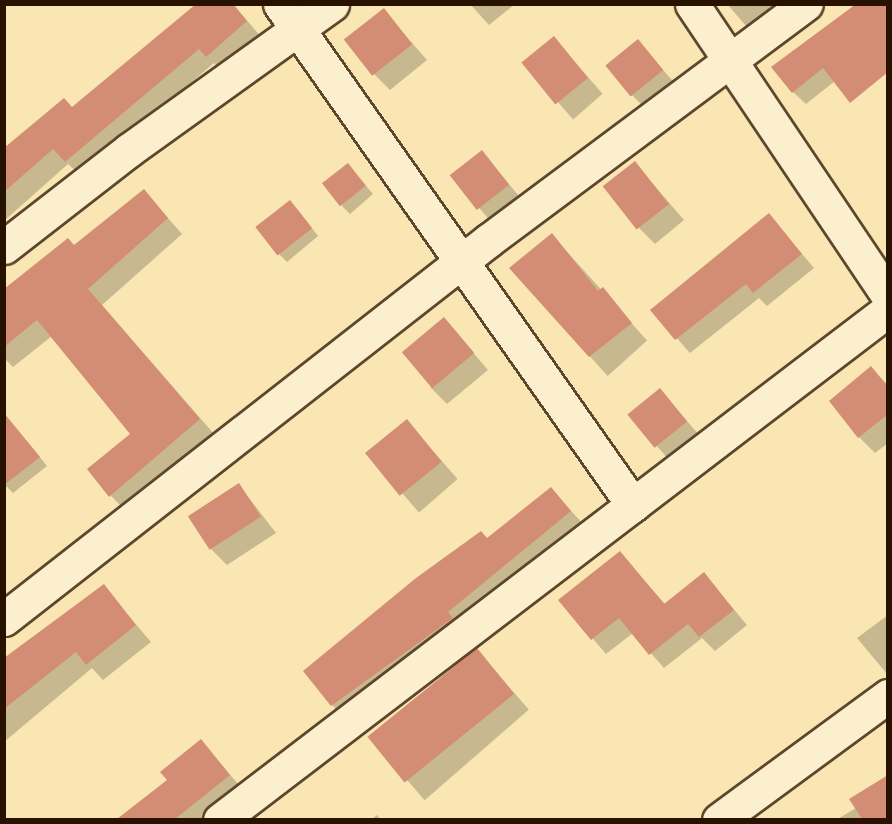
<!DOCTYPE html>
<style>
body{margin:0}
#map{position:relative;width:892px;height:824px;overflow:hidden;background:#fae6b3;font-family:"IM FELL French Canon",serif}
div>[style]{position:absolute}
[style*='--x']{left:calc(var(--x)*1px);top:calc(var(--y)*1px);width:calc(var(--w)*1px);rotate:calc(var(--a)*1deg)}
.shadow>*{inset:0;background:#0003;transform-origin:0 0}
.building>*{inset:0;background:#d28d74;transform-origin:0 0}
.roads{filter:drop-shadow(2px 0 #5d462d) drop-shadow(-2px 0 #5d462d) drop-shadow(0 2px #5d462d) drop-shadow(0 -2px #5d462d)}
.street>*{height:33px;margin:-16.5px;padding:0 16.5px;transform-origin:16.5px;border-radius:16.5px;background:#fcefce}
span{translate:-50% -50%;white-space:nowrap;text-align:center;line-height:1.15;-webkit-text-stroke:5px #fcefce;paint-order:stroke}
.frame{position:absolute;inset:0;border:6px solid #291100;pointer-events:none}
</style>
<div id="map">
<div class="shadow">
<div style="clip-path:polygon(233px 4px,261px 37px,222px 71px,214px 63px,81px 176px,68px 164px,4px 221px,4px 151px)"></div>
<div style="clip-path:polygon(470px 4px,515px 4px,489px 25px)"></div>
<div style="clip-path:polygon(727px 4px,770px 4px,772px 7px,747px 27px)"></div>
<div style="clip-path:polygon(856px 4px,835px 81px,806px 104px,793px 92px)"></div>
<div style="clip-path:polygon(383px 10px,427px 60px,390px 90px,374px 74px)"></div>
<div style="left:554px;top:38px;width:74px;height:39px;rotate:49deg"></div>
<div style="clip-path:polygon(638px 41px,678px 87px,648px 111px,632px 95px)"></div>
<div style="left:482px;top:152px;width:65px;height:38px;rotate:50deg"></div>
<div style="clip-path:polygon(635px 163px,684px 220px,655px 244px,639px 228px)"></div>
<div style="clip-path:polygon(348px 165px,373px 194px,350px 214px,342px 206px)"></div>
<div style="clip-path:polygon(144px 191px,182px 234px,102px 305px,214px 434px,126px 511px,111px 496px,132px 434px,52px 336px,13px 367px,4px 358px,4px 291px,74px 247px)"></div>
<div style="clip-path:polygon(298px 210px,318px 236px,287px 262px,279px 254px)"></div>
<div style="clip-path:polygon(769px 215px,814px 268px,767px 306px,759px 298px,690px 353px,652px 310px)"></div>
<div style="left:552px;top:235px;width:142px;height:53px;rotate:48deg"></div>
<div style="clip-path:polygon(444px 319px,488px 370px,447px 404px,431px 388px)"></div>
<div style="clip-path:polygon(871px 368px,888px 385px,888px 443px,875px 453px,859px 437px)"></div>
<div style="left:660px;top:390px;width:64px;height:39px;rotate:49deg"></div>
<div style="left:407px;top:421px;width:77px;height:51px;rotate:49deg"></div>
<div style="clip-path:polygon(26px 440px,47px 466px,13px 493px,4px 484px)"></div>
<div style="clip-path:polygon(239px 485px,276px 533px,227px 565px,211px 549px)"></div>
<div style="clip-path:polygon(551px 489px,585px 526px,347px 720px,332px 705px,487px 539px)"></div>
<div style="clip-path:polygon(620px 553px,666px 605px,704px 574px,747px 625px,715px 651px,702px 638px,664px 668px,633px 633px,606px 654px,560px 600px)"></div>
<div style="clip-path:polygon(103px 586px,151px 642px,103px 680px,92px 668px,4px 742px,4px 662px)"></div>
<div style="clip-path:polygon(888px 615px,888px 675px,857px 638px)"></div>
<div style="left:477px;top:650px;width:79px;height:138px;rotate:49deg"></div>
<div style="clip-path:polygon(201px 741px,245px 792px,211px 820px,119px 820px,169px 781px)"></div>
<div style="clip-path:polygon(888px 776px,888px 820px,836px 820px,856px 808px)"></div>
<div style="clip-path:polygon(377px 815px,381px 820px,371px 820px)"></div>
</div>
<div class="building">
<div style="clip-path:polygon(196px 4px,233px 4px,247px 21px,206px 57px,199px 49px,65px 162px,53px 149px,4px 192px,4px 148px,64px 98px,72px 107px)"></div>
<div style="clip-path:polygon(856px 4px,888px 4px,888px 72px,850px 103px,823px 68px,792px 93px,771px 67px)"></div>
<div style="left:384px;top:8px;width:46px;height:51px;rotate:52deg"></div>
<div style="left:554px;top:36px;width:54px;height:42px;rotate:51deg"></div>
<div style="left:638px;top:39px;width:40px;height:42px;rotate:51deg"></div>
<div style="left:482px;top:150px;width:44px;height:41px;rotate:52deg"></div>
<div style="left:635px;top:161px;width:55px;height:41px;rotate:52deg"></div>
<div style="left:348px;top:163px;width:29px;height:33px;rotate:52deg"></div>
<div style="clip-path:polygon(144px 189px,168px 218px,88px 289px,200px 419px,109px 497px,87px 469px,130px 434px,37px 320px,4px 347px,4px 289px,68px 238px,74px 245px)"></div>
<div style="left:290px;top:200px;width:36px;height:44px;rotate:52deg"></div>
<div style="clip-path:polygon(769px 213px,802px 254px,753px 293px,746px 284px,675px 340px,650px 310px)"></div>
<div style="clip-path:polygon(552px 233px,598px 291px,603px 287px,632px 323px,589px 357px,509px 268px)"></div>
<div style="left:444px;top:317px;width:47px;height:55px;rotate:50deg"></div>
<div style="clip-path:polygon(871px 366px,888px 387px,888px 414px,858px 438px,829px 401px)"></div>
<div style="left:660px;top:388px;width:43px;height:42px;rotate:51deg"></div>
<div style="clip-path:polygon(4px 413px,40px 457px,4px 485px)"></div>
<div style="left:407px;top:419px;width:55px;height:54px;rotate:51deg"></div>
<div style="left:239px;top:483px;width:40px;height:61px;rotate:57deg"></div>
<div style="clip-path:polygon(551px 487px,571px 511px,448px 612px,453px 618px,331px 706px,303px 671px,416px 578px,481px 531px,487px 538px)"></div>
<div style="clip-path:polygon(620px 551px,664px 604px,704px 572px,734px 610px,699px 637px,688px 624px,649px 655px,619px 618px,591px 640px,558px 600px)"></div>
<div style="clip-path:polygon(104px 584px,136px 625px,86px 665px,76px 652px,4px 709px,4px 658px)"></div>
<div style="left:477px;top:648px;width:59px;height:141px;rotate:51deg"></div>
<div style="clip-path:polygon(201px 739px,230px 775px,175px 819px,117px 819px,167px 780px,160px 772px)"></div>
<div style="clip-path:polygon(888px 775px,888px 819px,862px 819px,849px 799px)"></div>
</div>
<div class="roads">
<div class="street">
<div style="--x:280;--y:4;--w:613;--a:54.83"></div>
<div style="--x:692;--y:4;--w:352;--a:56.1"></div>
<div style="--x:4;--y:247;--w:158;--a:-37.8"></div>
<div style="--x:129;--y:150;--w:250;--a:-35.7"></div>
<div style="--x:4;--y:619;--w:616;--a:-38.01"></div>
<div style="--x:489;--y:240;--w:395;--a:-36.7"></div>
<div style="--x:220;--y:820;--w:840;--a:-37.36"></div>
<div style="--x:719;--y:820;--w:210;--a:-36.3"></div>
</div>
</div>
<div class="frame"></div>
</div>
